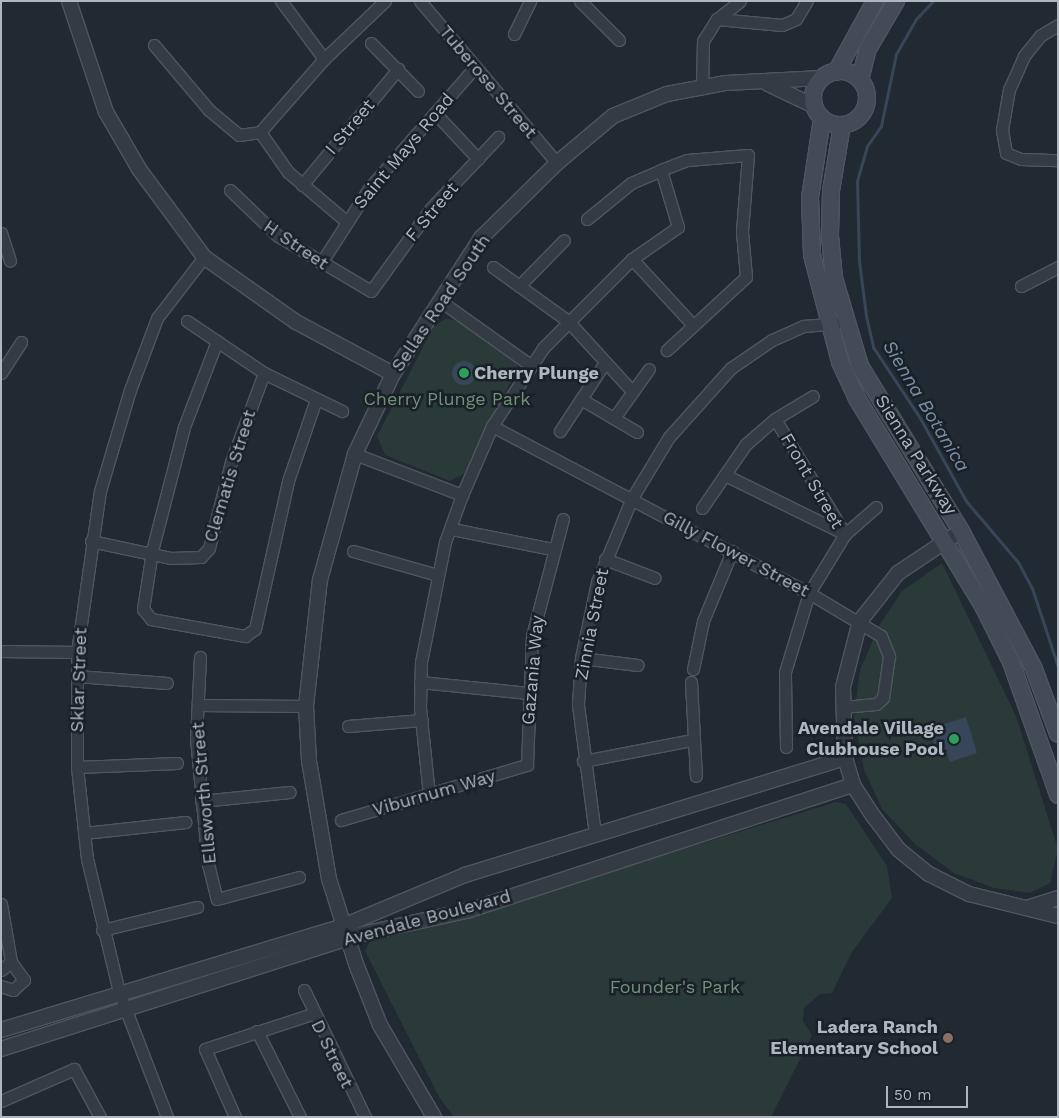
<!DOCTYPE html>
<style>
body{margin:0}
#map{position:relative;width:1059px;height:1118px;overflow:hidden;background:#212932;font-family:"Work Sans",sans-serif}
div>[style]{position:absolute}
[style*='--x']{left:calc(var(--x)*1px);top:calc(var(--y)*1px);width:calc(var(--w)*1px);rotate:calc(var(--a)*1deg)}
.green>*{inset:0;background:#293a39}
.water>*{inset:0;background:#374658}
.round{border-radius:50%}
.stream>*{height:3px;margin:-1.5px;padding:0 1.5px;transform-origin:1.5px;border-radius:1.5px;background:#374658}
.roads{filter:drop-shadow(1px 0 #4f565e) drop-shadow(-1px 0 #4f565e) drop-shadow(0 1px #4f565e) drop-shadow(0 -1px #4f565e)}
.minor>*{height:11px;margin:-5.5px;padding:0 5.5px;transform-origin:5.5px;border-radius:5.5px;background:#343b44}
.tertiary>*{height:14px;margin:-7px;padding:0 7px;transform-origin:7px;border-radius:7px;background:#343b44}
.secondary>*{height:16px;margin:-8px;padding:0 8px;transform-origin:8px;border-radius:8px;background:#434b56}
.secondary>.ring{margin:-8px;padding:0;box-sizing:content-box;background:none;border:16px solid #434b56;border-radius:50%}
.dots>*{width:14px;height:14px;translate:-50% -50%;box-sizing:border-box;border:2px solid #1a2028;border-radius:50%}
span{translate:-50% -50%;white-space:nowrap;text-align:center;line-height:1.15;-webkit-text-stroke:5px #1a2028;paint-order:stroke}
.street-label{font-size:18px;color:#aeb6c0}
.poi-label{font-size:18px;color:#aeb6c0;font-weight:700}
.left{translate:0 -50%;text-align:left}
.right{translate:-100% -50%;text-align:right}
.park-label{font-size:18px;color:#709377}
.water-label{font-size:19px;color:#7a8ea6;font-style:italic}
.frame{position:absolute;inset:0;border:2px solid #aeb6c0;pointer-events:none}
.scale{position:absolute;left:886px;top:1086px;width:82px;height:22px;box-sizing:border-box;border:2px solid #aeb6c0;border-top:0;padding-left:6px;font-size:15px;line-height:18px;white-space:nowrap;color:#aeb6c0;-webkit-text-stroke:4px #1a2028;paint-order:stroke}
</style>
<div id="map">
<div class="green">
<div style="clip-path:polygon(445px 319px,458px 320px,516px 362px,520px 374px,511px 381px,467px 472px,450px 481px,385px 455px,377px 436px,434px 326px)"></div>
<div style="clip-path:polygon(942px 563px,1016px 716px,1058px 849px,1050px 883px,1030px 893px,994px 888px,954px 873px,916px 845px,882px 809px,864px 770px,854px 717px,860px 670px,879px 626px,902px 591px)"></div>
<div style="clip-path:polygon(836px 802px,846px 804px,887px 866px,892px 898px,852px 952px,832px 993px,820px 994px,804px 1008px,803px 1021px,812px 1035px,771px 1117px,454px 1117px,439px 1097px,365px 951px,371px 940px,433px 926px)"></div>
</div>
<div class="water">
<div class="round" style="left:452px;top:361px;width:24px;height:24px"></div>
<div style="clip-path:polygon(966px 717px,977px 753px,950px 762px,947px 754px,934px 748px,933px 740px,941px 733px,938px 726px)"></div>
</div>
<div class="stream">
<div style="--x:933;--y:1;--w:25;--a:133"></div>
<div style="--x:916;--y:19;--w:40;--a:119.7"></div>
<div style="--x:896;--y:54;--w:74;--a:101.8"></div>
<div style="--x:881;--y:126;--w:24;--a:125"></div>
<div style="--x:867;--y:146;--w:36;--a:106"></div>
<div style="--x:857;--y:181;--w:80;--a:88.6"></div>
<div style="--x:859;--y:261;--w:55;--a:82.7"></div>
<div style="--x:866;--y:316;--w:32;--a:77"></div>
<div style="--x:873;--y:347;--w:85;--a:56.5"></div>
<div style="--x:920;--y:418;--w:95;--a:61"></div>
<div style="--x:966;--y:501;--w:80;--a:49.6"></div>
<div style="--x:1018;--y:562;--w:30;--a:62"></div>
<div style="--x:1032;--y:588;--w:83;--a:71.8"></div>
</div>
<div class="roads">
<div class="minor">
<div style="--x:281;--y:1;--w:72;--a:53.4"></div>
<div style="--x:420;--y:1;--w:212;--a:49.8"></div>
<div style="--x:580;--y:1;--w:55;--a:45"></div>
<div style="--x:717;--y:19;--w:65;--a:5.3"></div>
<div style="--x:782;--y:25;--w:15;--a:-23"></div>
<div style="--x:796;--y:19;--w:21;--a:-59"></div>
<div style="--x:1058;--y:25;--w:21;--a:149"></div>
<div style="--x:1040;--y:36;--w:26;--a:129"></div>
<div style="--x:1024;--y:56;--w:36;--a:114"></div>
<div style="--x:1009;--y:89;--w:42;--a:99.7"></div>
<div style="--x:1002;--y:130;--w:23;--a:80"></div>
<div style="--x:1006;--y:153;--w:16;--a:22"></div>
<div style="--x:1021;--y:159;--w:37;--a:2"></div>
<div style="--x:514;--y:34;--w:37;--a:-64"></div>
<div style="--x:371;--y:43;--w:67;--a:45.6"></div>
<div style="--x:154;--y:45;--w:85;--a:49.8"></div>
<div style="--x:209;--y:110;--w:39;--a:40"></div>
<div style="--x:239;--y:135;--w:21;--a:-8"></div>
<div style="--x:702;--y:88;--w:47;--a:-88.8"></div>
<div style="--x:703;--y:41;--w:26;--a:-58"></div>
<div style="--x:717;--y:19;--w:29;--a:-38"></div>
<div style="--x:435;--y:113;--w:63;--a:46.9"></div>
<div style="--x:260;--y:132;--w:97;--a:-48.8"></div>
<div style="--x:324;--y:59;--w:84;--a:-43.6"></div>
<div style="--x:260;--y:132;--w:49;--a:55"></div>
<div style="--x:288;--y:172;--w:77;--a:40.3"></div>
<div style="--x:302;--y:185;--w:151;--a:-50.4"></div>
<div style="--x:230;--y:190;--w:66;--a:43.8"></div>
<div style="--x:278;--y:236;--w:108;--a:30.6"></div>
<div style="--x:371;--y:291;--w:102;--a:-54.1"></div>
<div style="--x:431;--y:208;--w:98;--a:-46.7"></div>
<div style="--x:587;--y:219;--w:57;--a:-39.3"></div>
<div style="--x:631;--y:183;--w:33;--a:-23"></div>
<div style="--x:661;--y:170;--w:28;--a:-21"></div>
<div style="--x:687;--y:160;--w:61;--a:-4.7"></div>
<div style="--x:748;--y:155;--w:77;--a:94.5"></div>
<div style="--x:742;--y:232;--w:45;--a:84.9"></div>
<div style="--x:746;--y:277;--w:108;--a:137.3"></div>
<div style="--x:1;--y:233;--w:29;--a:72"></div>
<div style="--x:632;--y:259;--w:90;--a:47.3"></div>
<div style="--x:321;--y:263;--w:90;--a:-57.2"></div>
<div style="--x:370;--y:187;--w:159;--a:-48.8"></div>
<div style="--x:493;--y:267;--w:92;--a:35.8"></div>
<div style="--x:568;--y:321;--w:95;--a:47.6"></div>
<div style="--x:519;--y:286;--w:64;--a:-45.6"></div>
<div style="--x:1021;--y:286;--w:42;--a:-27.2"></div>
<div style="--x:439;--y:300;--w:112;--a:35.5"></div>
<div style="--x:187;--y:321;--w:93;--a:34"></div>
<div style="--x:264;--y:373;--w:87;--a:26"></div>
<div style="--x:217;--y:341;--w:92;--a:111"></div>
<div style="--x:184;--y:427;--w:128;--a:104.5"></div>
<div style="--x:152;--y:551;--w:59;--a:98.8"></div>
<div style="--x:143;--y:609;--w:13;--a:51"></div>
<div style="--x:151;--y:619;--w:96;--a:10.3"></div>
<div style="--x:245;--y:636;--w:12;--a:-35"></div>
<div style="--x:255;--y:629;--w:152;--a:-77.4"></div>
<div style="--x:288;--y:481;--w:87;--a:-71.1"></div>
<div style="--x:1;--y:373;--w:37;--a:-57"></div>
<div style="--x:581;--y:399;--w:65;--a:30.5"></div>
<div style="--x:614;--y:418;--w:60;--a:-54.5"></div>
<div style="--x:775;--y:419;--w:135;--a:58.7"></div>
<div style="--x:492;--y:426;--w:358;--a:27.8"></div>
<div style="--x:809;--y:593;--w:84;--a:30.8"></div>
<div style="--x:881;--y:636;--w:22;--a:68"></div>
<div style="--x:889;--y:656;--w:42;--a:98.1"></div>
<div style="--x:883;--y:698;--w:9;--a:139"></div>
<div style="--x:876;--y:704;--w:34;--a:175"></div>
<div style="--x:560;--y:431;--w:80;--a:-56.7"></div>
<div style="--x:355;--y:454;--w:115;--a:21"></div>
<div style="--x:725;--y:475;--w:134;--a:26.2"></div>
<div style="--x:702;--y:508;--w:78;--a:-55.5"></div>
<div style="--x:746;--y:444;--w:38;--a:-41"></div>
<div style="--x:775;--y:419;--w:44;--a:-31.2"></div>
<div style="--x:452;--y:529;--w:102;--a:11.3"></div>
<div style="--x:91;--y:541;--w:81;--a:12.1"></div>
<div style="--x:170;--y:558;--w:31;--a:-2"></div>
<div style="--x:201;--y:557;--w:12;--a:-48"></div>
<div style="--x:209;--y:548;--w:89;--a:-75.7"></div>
<div style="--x:231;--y:462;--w:95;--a:-69.7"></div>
<div style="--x:353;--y:551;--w:87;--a:15.9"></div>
<div style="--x:605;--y:559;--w:53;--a:20.8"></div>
<div style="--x:1;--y:651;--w:76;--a:0.8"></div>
<div style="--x:200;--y:657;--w:81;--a:92.8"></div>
<div style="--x:196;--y:738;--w:127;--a:84.6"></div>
<div style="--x:208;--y:864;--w:36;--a:76"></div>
<div style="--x:217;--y:899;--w:85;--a:-15"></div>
<div style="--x:581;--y:658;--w:57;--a:7"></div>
<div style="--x:693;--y:669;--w:49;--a:-78.2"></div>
<div style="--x:703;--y:621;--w:76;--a:-67.5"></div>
<div style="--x:77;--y:676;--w:90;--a:4.4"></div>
<div style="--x:420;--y:682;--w:109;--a:5.8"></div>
<div style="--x:691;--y:682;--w:94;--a:87"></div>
<div style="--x:198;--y:705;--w:108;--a:0.5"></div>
<div style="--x:348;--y:726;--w:74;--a:-4.6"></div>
<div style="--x:786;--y:747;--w:75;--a:-90.8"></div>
<div style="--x:785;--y:672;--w:83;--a:-73.1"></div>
<div style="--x:809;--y:593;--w:69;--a:-58.6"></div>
<div style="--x:845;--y:534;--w:41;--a:-41.1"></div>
<div style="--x:583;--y:761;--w:111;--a:-10.9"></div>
<div style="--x:77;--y:767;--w:100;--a:-2.3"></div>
<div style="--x:429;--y:795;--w:87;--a:-95.9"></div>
<div style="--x:420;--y:708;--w:46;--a:-88.8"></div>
<div style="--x:421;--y:662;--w:122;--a:-78.7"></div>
<div style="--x:445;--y:542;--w:50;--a:-70.1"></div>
<div style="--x:462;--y:495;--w:75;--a:-66.5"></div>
<div style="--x:492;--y:426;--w:93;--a:-56.8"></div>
<div style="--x:543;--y:348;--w:126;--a:-45"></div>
<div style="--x:632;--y:259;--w:56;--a:-34.8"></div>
<div style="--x:678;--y:227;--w:59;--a:-106.6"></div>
<div style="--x:201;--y:801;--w:89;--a:-5.8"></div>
<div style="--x:341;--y:820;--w:194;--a:-16.5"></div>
<div style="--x:527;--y:765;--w:129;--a:-87.8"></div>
<div style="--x:532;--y:636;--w:121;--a:-75.2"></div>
<div style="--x:84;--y:833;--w:102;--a:-6.2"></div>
<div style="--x:595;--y:834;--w:131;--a:-97.5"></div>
<div style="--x:578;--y:704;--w:46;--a:-86.3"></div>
<div style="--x:581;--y:658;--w:78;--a:-78.1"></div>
<div style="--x:597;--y:582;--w:91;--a:-67.4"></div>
<div style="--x:632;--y:498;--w:71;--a:-58.8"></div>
<div style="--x:669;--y:437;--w:93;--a:-48.1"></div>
<div style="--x:731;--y:368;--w:50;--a:-34.3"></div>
<div style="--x:772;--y:340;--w:35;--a:-24"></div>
<div style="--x:804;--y:326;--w:32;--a:-5"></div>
<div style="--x:1;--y:904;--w:59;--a:80.2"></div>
<div style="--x:11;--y:962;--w:22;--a:54"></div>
<div style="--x:24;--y:980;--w:15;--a:138"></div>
<div style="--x:13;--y:990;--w:13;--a:-162"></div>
<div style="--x:102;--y:930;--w:98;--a:-13.6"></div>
<div style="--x:1;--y:970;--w:13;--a:-39"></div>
<div style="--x:304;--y:990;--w:141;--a:64.3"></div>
<div style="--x:257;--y:1031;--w:96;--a:63.4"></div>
<div style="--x:1;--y:1101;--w:80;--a:-23.7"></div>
<div style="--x:74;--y:1069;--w:55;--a:61.6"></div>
<div style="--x:167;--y:1117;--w:134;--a:-111"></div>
<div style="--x:119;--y:992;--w:137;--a:-103.5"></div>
<div style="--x:87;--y:859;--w:93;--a:-96.2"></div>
<div style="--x:77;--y:767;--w:115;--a:-90"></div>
<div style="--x:77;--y:652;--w:163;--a:-81.9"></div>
<div style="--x:100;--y:491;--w:105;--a:-73.5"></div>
<div style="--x:130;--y:390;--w:77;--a:-69.4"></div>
<div style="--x:157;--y:318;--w:77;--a:-52.4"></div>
<div style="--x:235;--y:1117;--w:74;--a:-113.8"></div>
<div style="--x:205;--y:1049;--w:113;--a:-18.1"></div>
</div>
<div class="tertiary">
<div style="--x:69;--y:1;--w:117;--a:71.6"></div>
<div style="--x:106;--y:112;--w:66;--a:59.9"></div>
<div style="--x:139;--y:169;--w:109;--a:53.5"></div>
<div style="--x:204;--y:257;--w:113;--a:35.2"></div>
<div style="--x:296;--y:322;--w:110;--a:28.2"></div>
<div style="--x:768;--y:84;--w:51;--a:25.6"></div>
<div style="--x:961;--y:531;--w:76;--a:146.3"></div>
<div style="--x:898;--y:573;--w:61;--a:128.4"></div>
<div style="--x:860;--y:621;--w:68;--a:104.4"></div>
<div style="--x:843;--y:687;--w:71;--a:88.4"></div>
<div style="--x:845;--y:758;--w:28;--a:73"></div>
<div style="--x:853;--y:785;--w:38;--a:57"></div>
<div style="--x:874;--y:817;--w:41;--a:52.9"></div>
<div style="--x:899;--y:850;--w:38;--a:39"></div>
<div style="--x:929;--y:874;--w:45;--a:26.6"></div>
<div style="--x:969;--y:894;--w:92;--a:13.9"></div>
<div style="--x:1030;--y:907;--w:29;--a:-18"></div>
<div style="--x:1;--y:1030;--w:357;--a:-16.9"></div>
<div style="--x:343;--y:926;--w:132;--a:-22.7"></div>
<div style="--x:465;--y:875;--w:398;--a:-17.1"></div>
<div style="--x:1;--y:1049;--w:375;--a:-17.7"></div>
<div style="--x:358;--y:935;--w:115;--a:-12.6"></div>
<div style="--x:470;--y:910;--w:403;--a:-18.1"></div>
<div style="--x:434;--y:1117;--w:107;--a:-120.4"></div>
<div style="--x:380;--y:1025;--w:66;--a:-111.5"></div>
<div style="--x:356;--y:964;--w:89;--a:-107.6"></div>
<div style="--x:329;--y:879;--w:120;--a:-99.6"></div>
<div style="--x:309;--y:761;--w:55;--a:-93.1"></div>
<div style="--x:306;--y:706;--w:127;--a:-83.7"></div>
<div style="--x:320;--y:580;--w:131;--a:-74.5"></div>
<div style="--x:355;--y:454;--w:89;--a:-64.6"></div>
<div style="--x:393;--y:374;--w:162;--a:-57.1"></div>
<div style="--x:481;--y:238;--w:107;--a:-44.6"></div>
<div style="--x:557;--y:163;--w:73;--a:-40"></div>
<div style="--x:613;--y:116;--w:58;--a:-22.2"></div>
<div style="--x:667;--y:94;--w:60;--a:-10.6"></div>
<div style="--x:726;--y:83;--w:96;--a:-3"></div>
</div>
<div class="secondary">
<div class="ring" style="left:813px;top:71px;width:38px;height:38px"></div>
<div style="--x:836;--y:72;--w:81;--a:-61.2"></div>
<div style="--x:860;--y:80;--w:32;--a:-76"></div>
<div style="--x:868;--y:49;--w:56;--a:-59.7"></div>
<div style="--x:822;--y:119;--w:79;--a:98.7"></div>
<div style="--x:810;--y:197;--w:58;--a:88"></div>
<div style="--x:812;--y:255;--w:111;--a:75.3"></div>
<div style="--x:840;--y:362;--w:38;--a:65"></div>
<div style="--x:856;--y:397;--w:245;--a:58.7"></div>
<div style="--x:983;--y:606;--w:63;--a:63.4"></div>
<div style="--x:1011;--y:662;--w:141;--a:70.5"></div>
<div style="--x:842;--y:125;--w:67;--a:99.5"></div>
<div style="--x:831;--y:191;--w:45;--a:91.3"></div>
<div style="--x:830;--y:236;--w:42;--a:84.6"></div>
<div style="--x:834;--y:278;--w:92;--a:73.5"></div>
<div style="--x:860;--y:366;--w:193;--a:58.5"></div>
<div style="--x:961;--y:531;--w:156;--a:62.1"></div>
<div style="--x:1034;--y:669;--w:69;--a:69.7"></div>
</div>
</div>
<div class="dots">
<div style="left:464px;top:373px;background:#2e9e5b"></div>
<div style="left:954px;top:739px;background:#2e9e5b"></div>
<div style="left:948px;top:1038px;background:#8d6e63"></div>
</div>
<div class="street-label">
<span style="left:488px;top:82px;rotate:50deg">Tuberose Street</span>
<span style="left:350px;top:127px;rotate:-50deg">I Street</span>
<span style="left:404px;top:151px;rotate:-50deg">Saint Mays Road</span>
<span style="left:432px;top:212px;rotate:-50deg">F Street</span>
<span style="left:296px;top:245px;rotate:34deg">H Street</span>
<span style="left:441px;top:303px;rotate:-56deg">Sellas Road South</span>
<span style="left:916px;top:455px;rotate:58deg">Sienna Parkway</span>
<span style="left:230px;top:476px;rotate:-73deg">Clematis Street</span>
<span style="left:812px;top:481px;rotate:60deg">Front Street</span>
<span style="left:736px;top:554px;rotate:28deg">Gilly Flower Street</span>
<span style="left:592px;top:624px;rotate:-79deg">Zinnia Street</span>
<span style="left:533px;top:670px;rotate:-85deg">Gazania Way</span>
<span style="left:79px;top:680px;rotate:-88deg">Sklar Street</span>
<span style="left:204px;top:793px;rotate:-95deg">Ellsworth Street</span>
<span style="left:434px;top:793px;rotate:-16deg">Viburnum Way</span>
<span style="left:427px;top:918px;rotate:-15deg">Avendale Boulevard</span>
<span style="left:332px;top:1054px;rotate:64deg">D Street</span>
</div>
<div class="poi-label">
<span class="left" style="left:474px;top:373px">Cherry Plunge</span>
<span class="right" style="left:944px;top:739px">Avendale Village<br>Clubhouse Pool</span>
<span class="right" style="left:938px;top:1038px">Ladera Ranch<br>Elementary School</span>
</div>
<div class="park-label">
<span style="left:447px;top:399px">Cherry Plunge Park</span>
<span style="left:675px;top:987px">Founder's Park</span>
</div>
<div class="water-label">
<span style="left:926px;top:406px;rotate:59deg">Sienna Botanica</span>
</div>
<div class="frame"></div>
<div class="scale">50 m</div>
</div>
